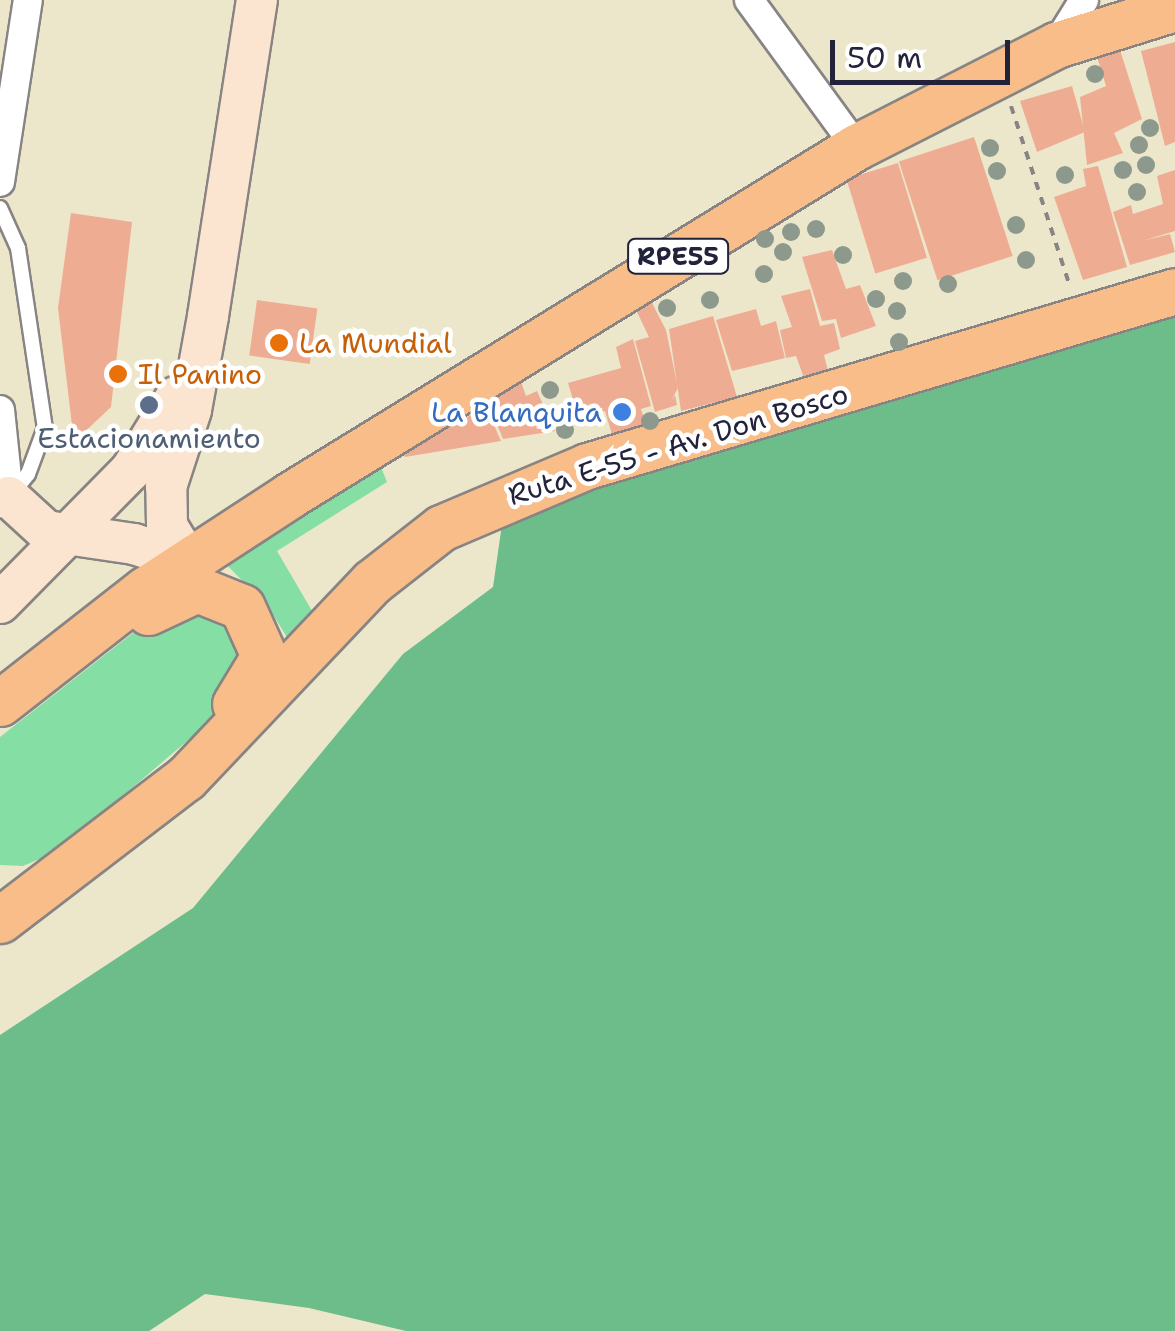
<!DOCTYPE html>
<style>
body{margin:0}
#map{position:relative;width:1175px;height:1331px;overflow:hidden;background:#ece7cb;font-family:"Shantell Sans",sans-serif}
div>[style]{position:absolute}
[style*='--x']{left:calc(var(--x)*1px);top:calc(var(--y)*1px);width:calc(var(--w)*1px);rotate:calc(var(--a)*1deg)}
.green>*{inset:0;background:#85dea4}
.forest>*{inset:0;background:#6cbd8a}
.building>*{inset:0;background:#eead93;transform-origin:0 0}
.path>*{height:4px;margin-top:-2px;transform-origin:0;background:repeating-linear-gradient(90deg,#878483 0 8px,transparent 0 16px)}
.roads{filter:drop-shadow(2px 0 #878483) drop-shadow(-2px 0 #878483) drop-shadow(0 2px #878483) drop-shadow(0 -2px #878483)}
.lane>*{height:14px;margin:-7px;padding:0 7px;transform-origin:7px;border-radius:7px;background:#fff}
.street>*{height:28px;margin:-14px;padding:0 14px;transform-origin:14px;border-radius:14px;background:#fff}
.secondary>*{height:40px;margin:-20px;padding:0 20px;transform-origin:20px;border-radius:20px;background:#fce5d0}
.primary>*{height:45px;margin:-22.5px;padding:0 22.5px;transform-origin:22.5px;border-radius:22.5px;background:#f8bd89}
.trees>*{width:18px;height:18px;margin:-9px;border-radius:50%;background:#8d998d}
.dots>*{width:28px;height:28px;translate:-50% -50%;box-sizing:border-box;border:5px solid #fff;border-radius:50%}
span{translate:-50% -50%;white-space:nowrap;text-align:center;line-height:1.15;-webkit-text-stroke:9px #fff;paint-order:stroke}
.shield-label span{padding:2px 8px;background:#fff;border:2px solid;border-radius:8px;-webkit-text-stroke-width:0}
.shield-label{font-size:25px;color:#22223b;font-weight:700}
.food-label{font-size:28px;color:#c56008}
.left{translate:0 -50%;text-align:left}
.shop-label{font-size:28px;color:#366cbe}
.right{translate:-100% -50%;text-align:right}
.service-label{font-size:28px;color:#4e5e75}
.street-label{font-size:28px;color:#22223b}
.scale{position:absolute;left:830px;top:40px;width:180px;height:45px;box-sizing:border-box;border:5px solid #22223b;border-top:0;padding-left:12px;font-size:30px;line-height:35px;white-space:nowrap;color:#22223b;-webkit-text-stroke:8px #fff;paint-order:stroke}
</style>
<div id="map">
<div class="green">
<div style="clip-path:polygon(377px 457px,387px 482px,277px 551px,315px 616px,288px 639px,269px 608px,222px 560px)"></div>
<div style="clip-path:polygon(210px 602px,249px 658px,214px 718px,58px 851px,23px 866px,0 865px,0 737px,161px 611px)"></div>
</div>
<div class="forest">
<div style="clip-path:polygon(1175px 308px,1175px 1331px,406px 1331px,309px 1308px,205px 1294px,149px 1331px,0 1331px,0 1035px,193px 908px,403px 654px,493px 587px,503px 517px,543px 497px,903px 397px)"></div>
</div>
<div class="building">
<div style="clip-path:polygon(1175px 42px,1175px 142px,1165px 146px,1141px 51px)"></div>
<div style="clip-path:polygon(1120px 50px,1142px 119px,1114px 133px,1123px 153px,1087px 165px,1080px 97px,1106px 86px,1097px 57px)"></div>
<div style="clip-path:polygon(1072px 86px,1085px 132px,1037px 152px,1020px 101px)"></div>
<div style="left:974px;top:137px;width:125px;height:79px;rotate:72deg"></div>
<div style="left:898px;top:163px;width:99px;height:54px;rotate:73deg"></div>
<div style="clip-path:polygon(1098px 166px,1127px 267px,1083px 280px,1054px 197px,1086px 186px,1083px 169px)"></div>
<div style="clip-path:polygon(1175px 170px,1175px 231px,1142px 241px,1170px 234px,1175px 252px,1130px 265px,1113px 212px,1131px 205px,1133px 214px,1163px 204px,1157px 176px)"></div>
<div style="clip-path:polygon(71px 213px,132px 222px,111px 407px,74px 442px,58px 308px)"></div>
<div style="clip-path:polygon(832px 250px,846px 289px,860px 285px,876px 326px,841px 338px,836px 319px,822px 321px,802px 257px)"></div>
<div style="clip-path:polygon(810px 289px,820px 326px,834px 323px,840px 349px,824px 355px,828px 371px,804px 378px,796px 356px,786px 358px,780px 330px,792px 327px,781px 296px)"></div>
<div style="left:257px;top:300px;width:61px;height:56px;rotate:8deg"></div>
<div style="clip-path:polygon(651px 301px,666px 330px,678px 388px,671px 401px,675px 395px,677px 405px,655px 412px,635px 341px,649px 337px,636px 310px)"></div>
<div style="clip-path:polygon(756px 309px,761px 326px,776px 321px,785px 358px,732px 371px,716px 320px)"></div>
<div style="clip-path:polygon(713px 316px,737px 397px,681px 411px,669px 329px)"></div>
<div style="clip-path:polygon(633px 339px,651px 406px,641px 409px,647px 428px,613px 438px,605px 411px,578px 416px,568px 383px,621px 368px,616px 347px)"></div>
<div style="clip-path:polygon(520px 379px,526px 396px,537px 391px,555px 431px,503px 439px,492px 412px,501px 408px,493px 394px)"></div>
<div style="clip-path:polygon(486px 407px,501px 441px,405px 457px,402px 451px,452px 419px,454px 424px)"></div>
</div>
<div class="path">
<div style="--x:1011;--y:106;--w:190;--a:71.9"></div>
</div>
<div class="roads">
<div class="lane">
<div style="--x:0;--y:208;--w:44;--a:65.8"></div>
<div style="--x:18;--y:248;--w:182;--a:81.5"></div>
<div style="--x:45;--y:428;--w:49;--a:110.3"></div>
<div style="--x:28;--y:474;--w:28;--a:129"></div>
</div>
<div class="street">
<div style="--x:749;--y:0;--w:182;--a:53.9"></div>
<div style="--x:1056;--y:45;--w:53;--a:-58.1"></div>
<div style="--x:0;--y:182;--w:184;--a:-81.3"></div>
<div style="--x:0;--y:410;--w:87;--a:84.1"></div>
<div style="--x:9;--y:497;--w:11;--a:146"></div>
</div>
<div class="secondary">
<div style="--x:9;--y:497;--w:50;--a:42.6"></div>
<div style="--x:46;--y:531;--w:89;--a:8.4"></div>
<div style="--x:134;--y:544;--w:58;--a:18.1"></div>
<div style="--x:189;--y:562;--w:42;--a:-121.4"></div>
<div style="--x:167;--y:526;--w:39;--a:-91"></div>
<div style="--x:166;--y:487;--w:81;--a:-72"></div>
<div style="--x:191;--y:410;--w:96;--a:-79.7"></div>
<div style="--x:208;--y:316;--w:320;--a:-81.2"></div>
<div style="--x:0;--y:603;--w:187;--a:-45.4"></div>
<div style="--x:131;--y:470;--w:86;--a:-58.3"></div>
</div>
<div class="primary">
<div style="--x:148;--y:612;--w:54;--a:-25.1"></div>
<div style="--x:197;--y:589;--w:48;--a:21.8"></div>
<div style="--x:242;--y:607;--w:54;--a:65.8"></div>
<div style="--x:264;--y:656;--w:56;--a:121.1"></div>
<div style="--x:0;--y:703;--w:185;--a:-38"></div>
<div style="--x:146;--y:589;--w:172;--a:-33.1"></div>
<div style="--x:290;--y:495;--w:664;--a:-31.58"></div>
<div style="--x:856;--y:147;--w:225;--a:-27"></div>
<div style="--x:1056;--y:45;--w:125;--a:-17.3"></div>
<div style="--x:0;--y:920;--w:234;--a:-37.4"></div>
<div style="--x:186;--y:778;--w:270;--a:-46.5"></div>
<div style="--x:372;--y:582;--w:88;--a:-38"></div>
<div style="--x:441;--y:528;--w:159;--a:-23"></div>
<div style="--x:587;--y:466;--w:613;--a:-16.57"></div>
</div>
</div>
<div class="trees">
<div style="left:1095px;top:74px"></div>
<div style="left:1150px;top:128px"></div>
<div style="left:1139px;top:145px"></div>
<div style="left:990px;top:148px"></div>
<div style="left:1146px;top:165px"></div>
<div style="left:1123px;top:170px"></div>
<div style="left:997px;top:171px"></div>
<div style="left:1065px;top:175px"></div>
<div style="left:1137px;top:192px"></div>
<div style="left:1016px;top:225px"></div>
<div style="left:816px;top:229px"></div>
<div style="left:791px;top:232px"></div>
<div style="left:765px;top:239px"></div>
<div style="left:783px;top:252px"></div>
<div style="left:843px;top:255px"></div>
<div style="left:1026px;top:260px"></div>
<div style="left:764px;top:274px"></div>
<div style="left:903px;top:281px"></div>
<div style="left:948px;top:284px"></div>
<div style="left:876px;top:299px"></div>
<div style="left:710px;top:300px"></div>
<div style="left:667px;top:308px"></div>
<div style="left:897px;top:311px"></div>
<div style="left:899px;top:342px"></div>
<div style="left:550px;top:390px"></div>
<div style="left:650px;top:421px"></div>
<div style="left:565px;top:430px"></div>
</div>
<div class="dots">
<div style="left:279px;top:343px;background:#e8710a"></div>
<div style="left:118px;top:374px;background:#e8710a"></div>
<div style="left:149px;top:405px;background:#5c6f8a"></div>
<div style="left:622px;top:412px;background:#3f7fe0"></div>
</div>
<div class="shield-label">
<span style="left:678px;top:256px">RPE55</span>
</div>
<div class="food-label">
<span class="left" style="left:299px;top:343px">La Mundial</span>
<span class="left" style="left:138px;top:374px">Il Panino</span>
</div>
<div class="shop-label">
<span class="right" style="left:602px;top:412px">La Blanquita</span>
</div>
<div class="service-label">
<span style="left:149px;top:438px">Estacionamiento</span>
</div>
<div class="street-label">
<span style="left:678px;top:444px;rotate:-17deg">Ruta E-55 - Av. Don Bosco</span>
</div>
<div class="scale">50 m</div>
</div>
